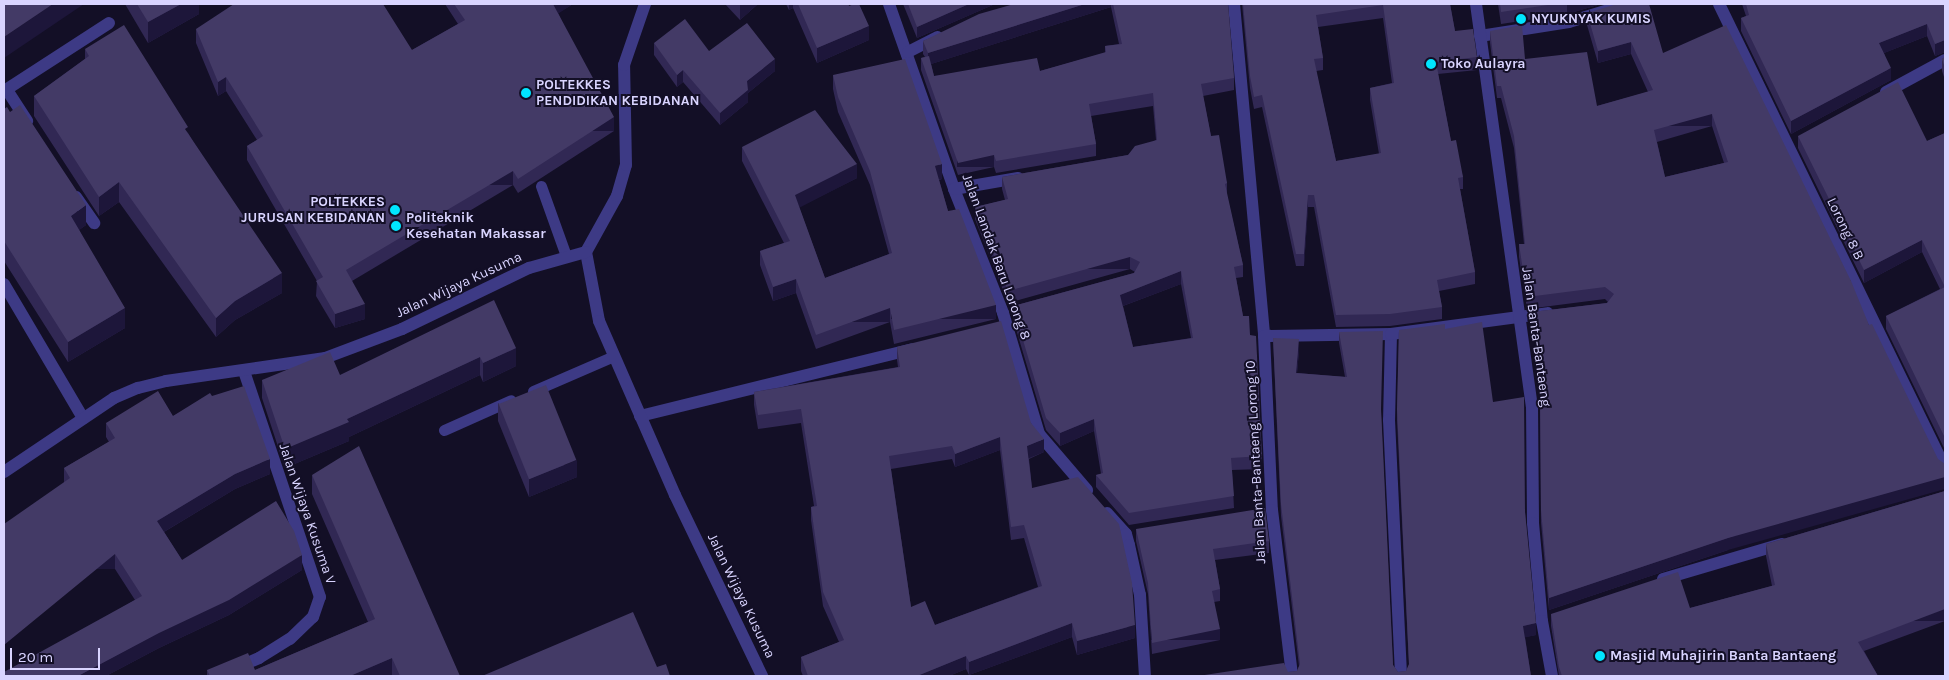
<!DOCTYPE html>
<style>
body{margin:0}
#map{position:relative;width:1949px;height:680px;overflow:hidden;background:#130f26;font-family:Karla,sans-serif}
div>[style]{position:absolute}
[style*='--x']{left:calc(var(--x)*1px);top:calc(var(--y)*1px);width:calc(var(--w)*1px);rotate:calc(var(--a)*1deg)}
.service>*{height:11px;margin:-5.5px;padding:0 5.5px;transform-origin:5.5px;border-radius:5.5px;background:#3d3a85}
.minor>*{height:12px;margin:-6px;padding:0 6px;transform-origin:6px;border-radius:6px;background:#3d3a85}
.tertiary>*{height:12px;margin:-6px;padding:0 6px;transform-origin:6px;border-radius:6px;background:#3d3a85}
.wall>*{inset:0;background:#312854}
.shaded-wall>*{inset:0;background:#1d163a;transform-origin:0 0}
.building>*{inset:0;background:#433a66;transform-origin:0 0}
.dots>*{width:14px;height:14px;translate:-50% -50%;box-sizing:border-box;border:2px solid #130f26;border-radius:50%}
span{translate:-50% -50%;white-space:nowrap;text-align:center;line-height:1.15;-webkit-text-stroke:4px #130f26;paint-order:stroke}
.poi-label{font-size:14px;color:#d9d4ff;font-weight:700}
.left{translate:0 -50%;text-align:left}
.right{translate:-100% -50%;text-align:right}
.street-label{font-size:14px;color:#d9d4ff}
.frame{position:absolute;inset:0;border:5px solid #d9d4ff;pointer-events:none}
.scale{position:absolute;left:10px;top:648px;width:90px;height:22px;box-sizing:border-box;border:2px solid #d9d4ff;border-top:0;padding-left:6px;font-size:15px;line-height:18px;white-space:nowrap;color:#d9d4ff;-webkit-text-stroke:4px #130f26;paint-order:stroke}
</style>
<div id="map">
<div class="service">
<div style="--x:541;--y:186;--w:74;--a:70.3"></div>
<div style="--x:533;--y:391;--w:88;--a:-23.4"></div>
<div style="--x:444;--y:430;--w:73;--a:-24.1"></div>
</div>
<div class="minor">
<div style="--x:889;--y:4;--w:196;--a:70.6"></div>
<div style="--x:954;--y:189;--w:133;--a:68.4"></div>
<div style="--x:1003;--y:313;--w:126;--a:73.4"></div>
<div style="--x:1039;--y:434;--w:74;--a:49.4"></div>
<div style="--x:1234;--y:4;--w:333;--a:84.8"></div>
<div style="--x:1264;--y:336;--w:174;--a:87.4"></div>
<div style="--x:1272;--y:510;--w:167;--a:83.1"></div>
<div style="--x:1719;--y:4;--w:516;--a:64.03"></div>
<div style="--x:1480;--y:36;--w:90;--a:-8.9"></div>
<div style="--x:1569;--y:22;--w:62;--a:-17"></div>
<div style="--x:908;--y:52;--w:33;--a:-27"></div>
<div style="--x:7;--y:90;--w:37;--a:57"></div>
<div style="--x:4;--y:91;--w:125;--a:-32.9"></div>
<div style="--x:1886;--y:92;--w:67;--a:-28.5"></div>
<div style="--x:954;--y:189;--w:65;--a:-9.8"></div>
<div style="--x:76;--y:197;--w:32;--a:55"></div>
<div style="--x:4;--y:284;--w:156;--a:59.5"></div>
<div style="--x:1391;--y:334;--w:86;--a:91.3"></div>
<div style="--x:1389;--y:420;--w:256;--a:87.3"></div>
<div style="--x:1264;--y:336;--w:127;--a:-0.9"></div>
<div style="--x:1391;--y:334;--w:158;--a:-7.6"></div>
<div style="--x:640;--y:416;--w:280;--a:-13.8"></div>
<div style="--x:1107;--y:513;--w:28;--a:48"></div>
<div style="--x:1126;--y:534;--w:11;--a:75"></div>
<div style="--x:1129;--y:545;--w:51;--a:77.6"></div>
<div style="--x:1140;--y:595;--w:81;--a:86.5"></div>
<div style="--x:1663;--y:579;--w:124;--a:-16.4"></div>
<div style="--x:218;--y:676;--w:45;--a:-23.7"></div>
<div style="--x:259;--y:658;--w:36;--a:-32"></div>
<div style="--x:290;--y:639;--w:32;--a:-44"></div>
<div style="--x:313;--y:617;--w:21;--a:-71"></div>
<div style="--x:320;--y:597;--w:238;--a:-108.6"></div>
</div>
<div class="tertiary">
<div style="--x:1476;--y:4;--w:406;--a:82.1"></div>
<div style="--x:1532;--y:406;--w:117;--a:89.5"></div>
<div style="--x:1533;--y:523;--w:98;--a:84.8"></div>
<div style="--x:1542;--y:621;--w:56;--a:79.7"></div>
<div style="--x:586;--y:252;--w:70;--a:79.3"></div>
<div style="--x:599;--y:321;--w:190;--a:66.4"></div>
<div style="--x:675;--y:495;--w:201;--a:64.3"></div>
<div style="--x:586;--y:252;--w:64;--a:-61"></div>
<div style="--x:617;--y:196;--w:32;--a:-74"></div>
<div style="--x:626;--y:165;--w:100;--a:-91.1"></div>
<div style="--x:624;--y:65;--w:65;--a:-71"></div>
<div style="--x:4;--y:472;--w:133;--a:-33.9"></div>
<div style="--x:114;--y:398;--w:26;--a:-23"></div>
<div style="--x:138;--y:388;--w:29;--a:-14"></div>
<div style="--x:166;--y:381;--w:161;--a:-8.2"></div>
<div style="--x:325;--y:358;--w:82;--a:-20.6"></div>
<div style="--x:402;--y:329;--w:141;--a:-25.7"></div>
<div style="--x:529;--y:268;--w:59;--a:-15.7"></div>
</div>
<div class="wall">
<div style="clip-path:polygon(125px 4px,199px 4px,199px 14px,148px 43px)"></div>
<div style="clip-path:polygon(445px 4px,573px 4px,558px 13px,614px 131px,518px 193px,513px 185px,352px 281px,365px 319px,335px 328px,316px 296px,317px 281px,247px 160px,247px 146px,257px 140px,226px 91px,218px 96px,196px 43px,196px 29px,412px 50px,458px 24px)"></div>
<div style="clip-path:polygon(725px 4px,758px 4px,740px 20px)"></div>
<div style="clip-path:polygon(786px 4px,848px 4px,869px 40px,817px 63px,793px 8px,789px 10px)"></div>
<div style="clip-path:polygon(903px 4px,995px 4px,917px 38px)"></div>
<div style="clip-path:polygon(evenodd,1014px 4px,1228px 4px,1234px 78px,1234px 90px,1203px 96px,1211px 136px,1227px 183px,1227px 196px,1243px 265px,1243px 277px,1236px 278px,1243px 316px,1250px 335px,1262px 456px,1262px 469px,1232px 470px,1234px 508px,1129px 525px,1096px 487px,1096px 475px,1101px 474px,1094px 431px,1060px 446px,1046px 430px,1013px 319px,1013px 306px,1134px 273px,1135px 272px,1130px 269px,1008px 303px,975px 219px,975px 207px,1005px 200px,1002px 189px,1002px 177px,1128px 155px,1156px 140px,1153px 106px,1091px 116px,1096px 144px,1096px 156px,996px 173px,994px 167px,958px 175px,921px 70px,921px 58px,925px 57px,923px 54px,923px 41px,1014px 4px,1111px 7px,1119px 44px,1105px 46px,1105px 53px,1040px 71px,934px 76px,931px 64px,1111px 7px,1014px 4px,1181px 284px,1191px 338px,1133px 347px,1123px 306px,1181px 284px)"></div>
<div style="clip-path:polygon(evenodd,1242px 4px,1450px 4px,1455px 31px,1477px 57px,1477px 70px,1438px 74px,1451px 141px,1463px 177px,1463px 189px,1460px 189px,1475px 272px,1475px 284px,1439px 291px,1442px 307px,1442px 319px,1390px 326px,1336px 327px,1314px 207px,1308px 207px,1304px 266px,1296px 266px,1262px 107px,1254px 109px,1250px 88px,1242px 4px,1383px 18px,1392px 83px,1370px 88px,1370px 100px,1379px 154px,1336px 161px,1316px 71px,1323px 70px,1323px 58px,1318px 27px,1383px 18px)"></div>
<div style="clip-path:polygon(1498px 4px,1601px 4px,1567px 14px,1501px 24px)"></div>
<div style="clip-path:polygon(1742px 4px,1945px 4px,1945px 52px,1935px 56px,1927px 36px,1884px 53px,1891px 80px,1791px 134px,1741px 31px,1741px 18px,1746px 16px)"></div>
<div style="clip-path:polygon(evenodd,1587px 13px,1663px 53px,1851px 281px,1728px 550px,1549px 610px,1541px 523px,1540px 393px,1543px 393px,1541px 382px,1541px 369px,1542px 369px,1532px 325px,1532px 312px,1607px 303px,1608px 302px,1605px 299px,1527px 309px,1519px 257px,1519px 244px,1524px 244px,1514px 148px,1501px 98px,1497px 98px,1490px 43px,1490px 31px,1525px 59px,1597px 106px,1648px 92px,1631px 54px,1598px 63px,1587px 25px,1587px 13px,1712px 126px,1724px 163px,1665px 177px,1657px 142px,1712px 126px)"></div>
<div style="clip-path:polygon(654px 43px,709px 51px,775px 71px,748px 93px,748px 102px,720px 125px,683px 82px,677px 87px,654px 55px)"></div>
<div style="clip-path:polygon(85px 49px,188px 133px,282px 293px,235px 320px,216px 337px,119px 202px,99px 216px,34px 116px,34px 96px,85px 59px)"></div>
<div style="clip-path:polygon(1945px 57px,1945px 80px,1942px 71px,1942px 59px)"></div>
<div style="clip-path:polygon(833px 75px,942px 179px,939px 180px,948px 211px,996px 319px,894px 344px,890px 322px,816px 349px,796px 293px,773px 301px,760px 265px,760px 251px,784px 243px,742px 161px,742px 147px,857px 178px,799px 207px,825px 278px,889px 254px,870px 185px,838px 112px,833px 89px)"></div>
<div style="clip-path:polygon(4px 109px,86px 225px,79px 230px,125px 328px,68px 362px,4px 261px)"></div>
<div style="clip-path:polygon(1945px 133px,1945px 450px,1886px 329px,1886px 316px,1940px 289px,1922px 252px,1864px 283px,1798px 148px,1798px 136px,1927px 141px)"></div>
<div style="clip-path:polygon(1445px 329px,1493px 402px,1525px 512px,1536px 635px,1525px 637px,1531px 676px,1288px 672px,1297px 671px,1299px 666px,1281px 516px,1273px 338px,1299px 351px,1297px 373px,1345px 377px,1339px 343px,1339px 332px,1381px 413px,1393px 665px,1398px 672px,1406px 671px,1409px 665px,1397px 420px,1399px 330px)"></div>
<div style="clip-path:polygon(evenodd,897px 347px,1031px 423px,1044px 452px,1029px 459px,1032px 488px,1135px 638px,1077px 655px,1072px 637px,969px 675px,966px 669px,949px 676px,803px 676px,801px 671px,801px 657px,839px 642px,823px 606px,811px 520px,811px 507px,814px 506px,801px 423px,758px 429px,754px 405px,754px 392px,898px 367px,897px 360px,897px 347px,1000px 450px,1011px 540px,1024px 538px,1038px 587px,935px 625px,911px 607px,891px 469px,952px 459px,955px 467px,1000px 450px)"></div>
<div style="clip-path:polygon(516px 348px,516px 366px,483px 382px,480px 375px,349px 437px,349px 441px,285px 468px,262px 398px,262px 380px,340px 375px)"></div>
<div style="clip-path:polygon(212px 396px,270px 474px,235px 489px,164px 532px,182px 560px,302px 570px,229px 615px,159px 648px,106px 676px,4px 676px,135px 600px,115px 569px,64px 482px,64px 468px,109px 442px,106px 437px,106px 423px,173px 416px)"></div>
<div style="clip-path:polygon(498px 403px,577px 477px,529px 497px,498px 421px)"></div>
<div style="clip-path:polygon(312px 475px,460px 676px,207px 676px,207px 670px,255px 670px,368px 622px,312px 494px)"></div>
<div style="clip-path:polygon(1945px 491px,1945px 621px,1864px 651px,1878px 676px,1559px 676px,1551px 626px,1551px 614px,1690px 608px,1772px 586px,1766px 556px,1766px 544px)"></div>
<div style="clip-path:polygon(1136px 529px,1269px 541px,1269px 553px,1215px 560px,1220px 589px,1220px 601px,1214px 602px,1220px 640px,1152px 654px,1148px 594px,1136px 541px)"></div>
</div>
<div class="shaded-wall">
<div style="clip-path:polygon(53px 4px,84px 4px,4px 58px,4px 37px)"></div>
<div style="clip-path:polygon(181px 4px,199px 4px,199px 14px,148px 43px,148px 22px)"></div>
<div style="clip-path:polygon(553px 4px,573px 4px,553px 17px)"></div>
<div style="clip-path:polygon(741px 4px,758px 4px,740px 20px,740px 5px)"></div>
<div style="clip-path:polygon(789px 4px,793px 4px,793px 8px,789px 10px)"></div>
<div style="clip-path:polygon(969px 4px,995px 4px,917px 38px,917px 27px)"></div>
<div style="clip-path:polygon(1085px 4px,1111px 4px,1111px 7px,928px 65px,928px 53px)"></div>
<div style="clip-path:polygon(1567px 4px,1601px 4px,1567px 14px)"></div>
<div style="clip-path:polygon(1927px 24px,1927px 36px,1879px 55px,1879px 43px)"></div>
<div style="clip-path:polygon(869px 26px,869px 40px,817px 63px,817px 48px)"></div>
<div style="clip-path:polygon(1945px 40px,1945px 52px,1935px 56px,1935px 44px)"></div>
<div style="clip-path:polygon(1631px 42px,1631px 54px,1598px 63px,1598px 51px)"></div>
<div style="clip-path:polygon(775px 59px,775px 71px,748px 93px,748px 102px,720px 125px,720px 113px,747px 81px)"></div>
<div style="clip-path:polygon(1891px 68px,1891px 80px,1791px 134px,1791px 121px)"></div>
<div style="clip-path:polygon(683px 70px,683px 82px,677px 87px,677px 75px)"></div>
<div style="clip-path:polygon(226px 77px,226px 91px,218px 96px,218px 82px)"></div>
<div style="left:1712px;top:114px;width:12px;height:60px;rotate:90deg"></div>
<div style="left:614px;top:117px;width:14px;height:114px;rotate:90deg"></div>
<div style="left:994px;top:155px;width:12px;height:37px;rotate:90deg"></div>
<div style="clip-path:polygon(857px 164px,857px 178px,795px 210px,795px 195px)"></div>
<div style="clip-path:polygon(942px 164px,942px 179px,935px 180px,935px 166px)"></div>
<div style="left:513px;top:171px;width:14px;height:194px;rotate:90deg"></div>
<div style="clip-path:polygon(119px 182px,119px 202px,99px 216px,99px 197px)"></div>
<div style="clip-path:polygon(1308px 195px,1308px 207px,1304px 266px,1304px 254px)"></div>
<div style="clip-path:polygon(86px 205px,86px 225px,71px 236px,71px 216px)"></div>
<div style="clip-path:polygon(1922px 240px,1922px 252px,1864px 283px,1864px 270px)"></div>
<div style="left:1130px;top:257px;width:12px;height:127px;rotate:90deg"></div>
<div style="clip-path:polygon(1181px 271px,1181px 284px,1120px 307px,1120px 295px)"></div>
<div style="clip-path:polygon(282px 273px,282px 293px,235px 320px,216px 337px,216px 318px,235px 301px)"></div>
<div style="clip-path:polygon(796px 279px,796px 293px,773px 301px,773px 287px)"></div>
<div style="clip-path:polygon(365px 304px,365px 319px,335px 328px,335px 314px)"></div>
<div style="left:996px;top:305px;width:14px;height:105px;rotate:90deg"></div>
<div style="clip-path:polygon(125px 308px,125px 328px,68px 362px,68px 342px)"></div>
<div style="left:890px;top:308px;width:14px;height:79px;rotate:90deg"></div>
<div style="clip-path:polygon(1299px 339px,1299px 351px,1296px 384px,1296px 373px)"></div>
<div style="clip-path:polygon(516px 348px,516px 366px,483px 382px,483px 363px)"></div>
<div style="clip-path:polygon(480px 357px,480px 375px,349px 437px,349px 441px,285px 468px,285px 449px,347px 419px)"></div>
<div style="clip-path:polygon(1094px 419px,1094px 431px,1060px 446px,1060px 433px)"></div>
<div style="clip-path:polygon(1000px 437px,1000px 450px,955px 467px,955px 454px)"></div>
<div style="clip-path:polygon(1044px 439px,1044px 452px,1027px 459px,1027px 446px)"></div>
<div style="clip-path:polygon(270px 459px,270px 474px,235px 489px,157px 536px,157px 521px,235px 474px)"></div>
<div style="clip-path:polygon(577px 460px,577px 477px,529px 497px,529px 479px)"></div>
<div style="clip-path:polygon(1945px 465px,1945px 489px,1728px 550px,1549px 610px,1549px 598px)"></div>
<div style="left:115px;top:554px;width:15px;height:144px;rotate:90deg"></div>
<div style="clip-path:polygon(302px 555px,302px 570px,229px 615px,159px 648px,106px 676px,78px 676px)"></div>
<div style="left:1945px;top:609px;width:12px;height:93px;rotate:90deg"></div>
<div style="clip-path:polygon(1072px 623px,1072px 637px,969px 675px,969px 662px)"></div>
<div style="clip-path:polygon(1536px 623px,1536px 635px,1523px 638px,1523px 626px)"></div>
<div style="clip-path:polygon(1135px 625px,1135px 638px,1077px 655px,1077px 641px)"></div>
<div style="left:1220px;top:629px;width:11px;height:69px;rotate:90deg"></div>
<div style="clip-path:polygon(966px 656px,966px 669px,949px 676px,917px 676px)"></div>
<div style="clip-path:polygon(392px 658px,392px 676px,350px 676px)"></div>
</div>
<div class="building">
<div style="clip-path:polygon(4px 4px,53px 4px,4px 37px)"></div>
<div style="clip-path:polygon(137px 4px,181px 4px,148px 22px)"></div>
<div style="clip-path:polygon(234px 4px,383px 4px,412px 50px,465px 20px,454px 4px,553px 4px,614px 117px,518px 179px,513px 171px,346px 270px,365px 304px,335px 314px,316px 281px,323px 277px,247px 146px,263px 136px,226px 77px,218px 82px,196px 29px)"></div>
<div style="clip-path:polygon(798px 4px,848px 4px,849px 6px,854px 4px,859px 4px,869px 26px,817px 48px)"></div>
<div style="clip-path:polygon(908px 4px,969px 4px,917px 27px)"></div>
<div style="clip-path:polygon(1014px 4px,1085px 4px,928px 53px,923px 41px,979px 14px)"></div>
<div style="clip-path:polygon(evenodd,1113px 4px,1228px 4px,1234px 78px,1201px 84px,1211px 136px,1219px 135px,1227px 183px,1225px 184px,1243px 265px,1234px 267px,1243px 316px,1249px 316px,1250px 335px,1256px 336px,1262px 456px,1231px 458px,1234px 496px,1129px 513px,1096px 475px,1103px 473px,1094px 419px,1060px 433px,1046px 418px,1013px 306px,1134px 273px,1140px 262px,1130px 257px,1008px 291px,975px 207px,1008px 199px,1002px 177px,1128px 155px,1135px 146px,1157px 140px,1153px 93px,1089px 104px,1096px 144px,996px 161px,994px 155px,958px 163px,921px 58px,929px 56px,934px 76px,1037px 58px,1040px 71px,1106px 52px,1105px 46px,1122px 44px,1113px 4px,1181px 271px,1193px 338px,1133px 347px,1120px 295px,1181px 271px)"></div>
<div style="clip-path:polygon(evenodd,1243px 4px,1450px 4px,1455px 31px,1473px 29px,1477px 57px,1436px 62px,1451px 141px,1456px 140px,1463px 177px,1458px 178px,1475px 272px,1437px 280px,1442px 307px,1390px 314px,1336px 315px,1314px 195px,1308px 195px,1304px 254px,1296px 254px,1262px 95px,1254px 97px,1250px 76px,1243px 4px,1383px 5px,1394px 83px,1370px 88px,1381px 153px,1336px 161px,1314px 59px,1323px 58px,1316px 15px,1383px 5px)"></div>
<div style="clip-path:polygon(1500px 4px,1555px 4px,1501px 12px)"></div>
<div style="clip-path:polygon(evenodd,1617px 4px,1649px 4px,1663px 53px,1726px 25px,1851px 281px,1869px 325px,1872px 324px,1938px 459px,1945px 464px,1945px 465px,1944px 466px,1945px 470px,1945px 477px,1728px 538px,1549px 598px,1541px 510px,1540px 393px,1545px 392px,1541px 369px,1544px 369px,1532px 312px,1607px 303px,1614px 294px,1605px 287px,1527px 297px,1519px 244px,1525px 244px,1514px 136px,1501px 86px,1497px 86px,1490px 31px,1522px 25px,1525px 59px,1587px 52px,1597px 106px,1653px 90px,1631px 42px,1598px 51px,1587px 13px,1617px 4px,1712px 114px,1728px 162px,1665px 177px,1654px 130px,1712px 114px)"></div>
<div style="clip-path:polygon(1746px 4px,1945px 4px,1945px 40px,1935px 44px,1927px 24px,1879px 43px,1891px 68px,1791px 121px,1741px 18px,1749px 15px)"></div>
<div style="clip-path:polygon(685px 19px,709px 51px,747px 23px,775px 59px,747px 81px,748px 90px,720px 113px,683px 70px,677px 75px,654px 43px)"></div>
<div style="clip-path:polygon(124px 25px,188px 127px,185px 129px,282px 273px,235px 301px,216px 318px,119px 182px,99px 197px,34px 96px,89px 56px,85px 49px)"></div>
<div style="clip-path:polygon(1945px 57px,1945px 68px,1942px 59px)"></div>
<div style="clip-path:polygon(905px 59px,942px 164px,935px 166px,948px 211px,959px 209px,996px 305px,894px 330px,890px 308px,816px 335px,796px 279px,773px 287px,760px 251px,790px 241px,742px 147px,815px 110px,857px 164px,795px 195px,825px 278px,892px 253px,870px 171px,838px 97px,833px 75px)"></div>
<div style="clip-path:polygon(1898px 82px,1927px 141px,1945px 133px,1945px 438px,1886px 316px,1945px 287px,1922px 240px,1864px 270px,1798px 136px)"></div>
<div style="clip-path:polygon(20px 105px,86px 205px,71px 216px,125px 308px,68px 342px,4px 241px,4px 109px,7px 107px,10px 112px)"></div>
<div style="clip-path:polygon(494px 300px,516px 348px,483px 363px,480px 357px,347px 419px,349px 422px,285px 449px,262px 380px,330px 352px,340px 375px)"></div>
<div style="clip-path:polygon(evenodd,1001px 321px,1031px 423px,1044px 439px,1027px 446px,1032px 488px,1078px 477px,1119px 524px,1132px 583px,1135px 625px,1077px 641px,1072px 623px,969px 662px,966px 656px,917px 676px,808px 676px,801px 657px,844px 640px,823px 592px,811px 507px,817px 506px,801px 409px,758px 415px,754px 392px,900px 367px,897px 347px,1001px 321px,1000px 437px,1011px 527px,1024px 525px,1042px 586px,935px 625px,925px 601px,911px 607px,889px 456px,952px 446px,955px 454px,1000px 437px)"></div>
<div style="clip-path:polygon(1482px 322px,1493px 402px,1524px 397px,1525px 512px,1536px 623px,1523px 626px,1531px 676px,1198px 676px,1284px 663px,1288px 672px,1297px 671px,1300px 664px,1281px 504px,1273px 338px,1299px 339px,1296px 373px,1347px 377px,1339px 332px,1383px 331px,1381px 409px,1393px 665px,1398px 672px,1406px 671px,1409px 664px,1397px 409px,1399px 330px,1445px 324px,1445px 329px)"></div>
<div style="left:546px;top:385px;width:81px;height:51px;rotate:68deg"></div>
<div style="clip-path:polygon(244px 386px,270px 459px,235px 474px,157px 521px,182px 560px,276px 501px,294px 531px,302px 555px,229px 600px,159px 633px,78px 676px,4px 676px,4px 672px,142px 596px,115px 554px,4px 645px,4px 524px,70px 478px,64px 468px,115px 438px,106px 423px,158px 391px,173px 416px,210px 393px,212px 396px)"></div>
<div style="clip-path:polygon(359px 446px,460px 676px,400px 676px,392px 658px,350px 676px,210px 676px,207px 670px,248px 653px,255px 670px,375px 619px,312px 475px)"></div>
<div style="clip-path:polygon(1945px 491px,1945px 609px,1858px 642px,1878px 676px,1562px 676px,1559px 667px,1551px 614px,1678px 572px,1690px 608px,1775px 585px,1766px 544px)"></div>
<div style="clip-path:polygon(1265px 508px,1269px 541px,1213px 549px,1220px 589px,1212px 591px,1220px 629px,1152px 643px,1148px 583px,1136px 529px)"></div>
<div style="clip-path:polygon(633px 612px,657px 667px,666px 664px,670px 676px,482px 676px)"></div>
</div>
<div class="dots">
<div style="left:1521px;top:19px;background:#00e5ff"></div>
<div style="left:1431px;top:64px;background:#00e5ff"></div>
<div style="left:526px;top:93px;background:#00e5ff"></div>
<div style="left:395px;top:210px;background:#00e5ff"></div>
<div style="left:396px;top:226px;background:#00e5ff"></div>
<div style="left:1600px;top:656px;background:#00e5ff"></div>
</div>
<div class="poi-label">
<span class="left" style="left:1531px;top:19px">NYUKNYAK KUMIS</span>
<span class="left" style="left:1441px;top:64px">Toko Aulayra</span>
<span class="left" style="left:536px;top:93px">POLTEKKES<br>PENDIDIKAN KEBIDANAN</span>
<span class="right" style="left:385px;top:210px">POLTEKKES<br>JURUSAN KEBIDANAN</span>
<span class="left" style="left:406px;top:226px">Politeknik<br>Kesehatan Makassar</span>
<span class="left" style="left:1610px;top:656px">Masjid Muhajirin Banta Bantaeng</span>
</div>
<div class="street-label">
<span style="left:1845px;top:229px;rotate:64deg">Lorong 8 B</span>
<span style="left:996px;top:257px;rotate:70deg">Jalan Landak Baru Lorong 8</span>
<span style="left:459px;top:285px;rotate:-25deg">Jalan Wijaya Kusuma</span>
<span style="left:1536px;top:337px;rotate:82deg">Jalan Banta-Bantaeng</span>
<span style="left:1256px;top:462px;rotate:-93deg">Jalan Banta-Bantaeng Lorong 10</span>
<span style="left:307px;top:514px;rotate:71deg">Jalan Wijaya Kusuma V</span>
<span style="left:741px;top:596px;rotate:64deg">Jalan Wijaya Kusuma</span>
</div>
<div class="frame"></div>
<div class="scale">20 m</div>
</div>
